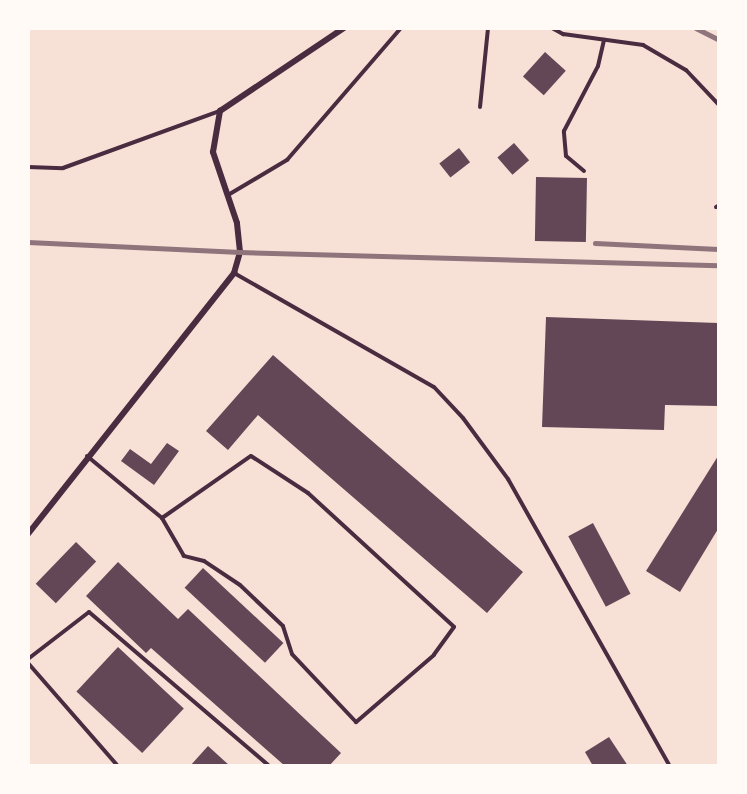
<!DOCTYPE html>
<style>
body{margin:0}
#map{position:relative;width:747px;height:794px;overflow:hidden;background:#f7e1d7;font-family:Rubik,sans-serif}
div>[style]{position:absolute}
[style*='--x']{left:calc(var(--x)*1px);top:calc(var(--y)*1px);width:calc(var(--w)*1px);rotate:calc(var(--a)*1deg)}
.building>*{inset:0;background:#644757;transform-origin:0 0}
.service>*{height:4px;margin:-2px;padding:0 2px;transform-origin:2px;border-radius:2px;background:#4a2c40}
.minor>*{height:6px;margin:-3px;padding:0 3px;transform-origin:3px;border-radius:3px;background:#4a2c40}
.rail>*{height:4.5px;margin:-2.25px;padding:0 2.25px;transform-origin:2.25px;border-radius:2.25px;background:#8f747c}
span{translate:-50% -50%;white-space:nowrap;text-align:center;line-height:1.15;-webkit-text-stroke:4.5px #fffaf5;paint-order:stroke}
.frame{position:absolute;inset:0;border:30px solid #fffaf5;pointer-events:none}
</style>
<div id="map">
<div class="building">
<div style="left:545px;top:52px;width:28px;height:33px;rotate:42deg"></div>
<div style="left:514px;top:143px;width:23px;height:22px;rotate:49deg"></div>
<div style="left:459px;top:148px;width:18px;height:25px;rotate:52deg"></div>
<div style="left:536px;top:177px;width:51px;height:64px;rotate:1deg"></div>
<div style="clip-path:polygon(546px 317px,718px 323px,718px 406px,665px 405px,664px 430px,542px 427px)"></div>
<div style="clip-path:polygon(273px 355px,523px 572px,487px 613px,258px 415px,228px 450px,206px 431px)"></div>
<div style="clip-path:polygon(167px 443px,179px 451px,154px 485px,121px 461px,130px 449px,151px 464px)"></div>
<div style="clip-path:polygon(718px 456px,718px 529px,680px 592px,646px 571px)"></div>
<div style="left:593px;top:523px;width:80px;height:28px;rotate:62deg"></div>
<div style="left:76px;top:542px;width:28px;height:58px;rotate:44deg"></div>
<div style="clip-path:polygon(118px 562px,178px 619px,188px 609px,341px 753px,329px 766px,285px 766px,151px 648px,146px 653px,86px 596px)"></div>
<div style="left:203px;top:568px;width:110px;height:27px;rotate:43deg"></div>
<div style="left:118px;top:647px;width:90px;height:61px;rotate:43deg"></div>
<div style="clip-path:polygon(609px 737px,628px 766px,593px 766px,585px 752px)"></div>
<div style="clip-path:polygon(208px 746px,230px 766px,190px 766px)"></div>
</div>
<div class="service">
<div style="--x:552;--y:28;--w:13;--a:29"></div>
<div style="--x:563;--y:34;--w:81;--a:7.8"></div>
<div style="--x:643;--y:45;--w:50;--a:30.2"></div>
<div style="--x:686;--y:70;--w:47;--a:46.7"></div>
<div style="--x:480;--y:107;--w:79;--a:-84.2"></div>
<div style="--x:28;--y:167;--w:35;--a:2"></div>
<div style="--x:63;--y:168;--w:167;--a:-20"></div>
<div style="--x:584;--y:171;--w:23;--a:-140"></div>
<div style="--x:566;--y:156;--w:25;--a:-95"></div>
<div style="--x:564;--y:131;--w:73;--a:-62.4"></div>
<div style="--x:598;--y:66;--w:27;--a:-77"></div>
<div style="--x:228;--y:195;--w:69;--a:-30.7"></div>
<div style="--x:287;--y:160;--w:174;--a:-49.2"></div>
<div style="--x:716;--y:207;--w:2;--a:-27"></div>
<div style="--x:234;--y:273;--w:230;--a:29.7"></div>
<div style="--x:434;--y:387;--w:42;--a:46.9"></div>
<div style="--x:463;--y:418;--w:76;--a:53.6"></div>
<div style="--x:508;--y:479;--w:330;--a:60.6"></div>
<div style="--x:87;--y:456;--w:97;--a:39.6"></div>
<div style="--x:162;--y:518;--w:108;--a:-34.9"></div>
<div style="--x:251;--y:456;--w:68;--a:33"></div>
<div style="--x:308;--y:493;--w:198;--a:42.5"></div>
<div style="--x:454;--y:627;--w:34;--a:126"></div>
<div style="--x:434;--y:655;--w:103;--a:139.3"></div>
<div style="--x:356;--y:722;--w:93;--a:-133.3"></div>
<div style="--x:292;--y:654;--w:29;--a:-108"></div>
<div style="--x:283;--y:626;--w:59;--a:-136.4"></div>
<div style="--x:240;--y:585;--w:43;--a:-146.3"></div>
<div style="--x:204;--y:561;--w:21;--a:-166"></div>
<div style="--x:184;--y:556;--w:44;--a:-120.1"></div>
<div style="--x:28;--y:659;--w:77;--a:-37.6"></div>
<div style="--x:89;--y:612;--w:237;--a:40.5"></div>
<div style="--x:28;--y:663;--w:137;--a:48.9"></div>
</div>
<div class="minor">
<div style="--x:28;--y:534;--w:333;--a:-51.7"></div>
<div style="--x:234;--y:273;--w:22;--a:-74"></div>
<div style="--x:240;--y:252;--w:29;--a:-96"></div>
<div style="--x:237;--y:223;--w:75;--a:-108.7"></div>
<div style="--x:213;--y:152;--w:42;--a:-80.3"></div>
<div style="--x:220;--y:111;--w:149;--a:-33.8"></div>
</div>
<div class="rail">
<div style="--x:696;--y:28;--w:25;--a:27"></div>
<div style="--x:28;--y:242;--w:212;--a:2.7"></div>
<div style="--x:240;--y:252;--w:478;--a:1.6"></div>
<div style="--x:595;--y:243;--w:123;--a:2.8"></div>
</div>
<div class="frame"></div>
</div>
